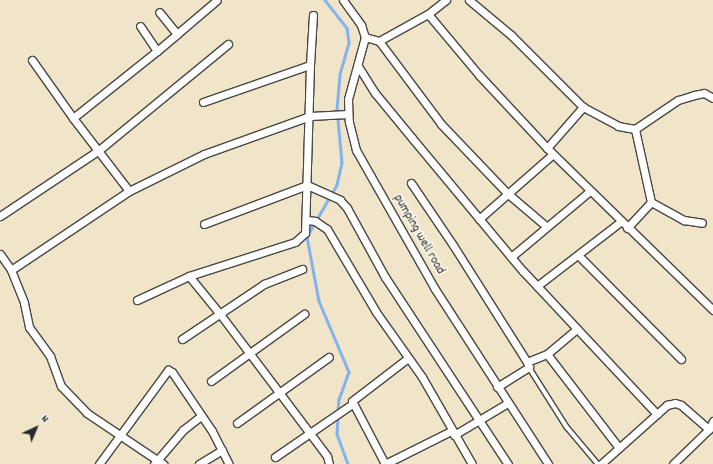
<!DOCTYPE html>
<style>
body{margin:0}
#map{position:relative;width:713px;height:464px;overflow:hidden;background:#f1e5c9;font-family:Dekko,sans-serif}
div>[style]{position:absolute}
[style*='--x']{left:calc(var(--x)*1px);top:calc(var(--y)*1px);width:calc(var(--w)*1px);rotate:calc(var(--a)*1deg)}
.stream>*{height:2.5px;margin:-1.25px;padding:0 1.25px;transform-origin:1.25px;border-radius:1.25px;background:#83b3ee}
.roads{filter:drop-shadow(1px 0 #494743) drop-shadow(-1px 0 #494743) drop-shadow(0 1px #494743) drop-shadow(0 -1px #494743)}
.service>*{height:3.5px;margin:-1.75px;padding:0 1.75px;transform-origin:1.75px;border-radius:1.75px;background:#fff}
.minor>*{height:7px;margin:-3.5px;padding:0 3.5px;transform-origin:3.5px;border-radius:3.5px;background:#fff}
span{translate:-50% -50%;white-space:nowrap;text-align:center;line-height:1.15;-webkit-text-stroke:3.5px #fbf7ec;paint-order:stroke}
.street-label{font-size:13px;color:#2b2b2b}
.north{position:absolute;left:16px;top:408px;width:40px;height:40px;-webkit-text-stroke:3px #fbf7ec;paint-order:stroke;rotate:44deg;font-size:11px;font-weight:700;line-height:16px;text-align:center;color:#2b2b2b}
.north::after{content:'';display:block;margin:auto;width:14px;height:18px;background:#2b2b2b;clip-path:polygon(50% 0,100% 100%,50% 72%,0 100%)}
</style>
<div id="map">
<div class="stream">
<div style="--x:325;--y:0;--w:36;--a:52"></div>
<div style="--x:347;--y:28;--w:15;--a:82"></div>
<div style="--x:349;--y:43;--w:33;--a:106"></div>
<div style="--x:340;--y:75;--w:35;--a:95"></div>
<div style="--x:338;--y:119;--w:44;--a:84.8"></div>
<div style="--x:342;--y:163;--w:23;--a:103"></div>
<div style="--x:337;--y:185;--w:60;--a:120"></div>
<div style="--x:307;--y:237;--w:65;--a:79.4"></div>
<div style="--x:319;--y:301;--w:77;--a:67.1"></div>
<div style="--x:349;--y:372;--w:29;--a:110"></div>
<div style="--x:339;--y:399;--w:12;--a:95"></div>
<div style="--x:338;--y:416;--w:18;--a:93"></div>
<div style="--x:337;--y:434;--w:32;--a:70"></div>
</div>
<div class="roads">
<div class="service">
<div style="--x:529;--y:367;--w:71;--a:57.7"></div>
<div style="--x:567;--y:427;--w:48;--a:50"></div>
</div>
<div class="minor">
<div style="--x:343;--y:0;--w:31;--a:54"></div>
<div style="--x:361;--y:25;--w:13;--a:72"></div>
<div style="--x:365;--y:37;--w:64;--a:105.3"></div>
<div style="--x:348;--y:99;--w:23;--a:88"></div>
<div style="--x:349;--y:122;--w:29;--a:76"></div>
<div style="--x:356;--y:150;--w:160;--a:60.4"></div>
<div style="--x:435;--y:289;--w:208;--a:57.1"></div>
<div style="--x:469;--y:0;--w:55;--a:39.8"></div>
<div style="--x:511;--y:35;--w:102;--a:45"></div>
<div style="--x:583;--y:107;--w:40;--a:28"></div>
<div style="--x:618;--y:126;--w:17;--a:10"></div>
<div style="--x:635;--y:129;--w:52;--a:-34"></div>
<div style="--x:678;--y:100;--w:17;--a:-17"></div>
<div style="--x:694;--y:95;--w:10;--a:-11"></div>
<div style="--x:704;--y:93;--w:10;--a:29"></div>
<div style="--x:428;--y:14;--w:80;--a:50.1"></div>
<div style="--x:479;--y:75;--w:100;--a:47"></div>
<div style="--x:547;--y:148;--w:232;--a:44.3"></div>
<div style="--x:177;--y:34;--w:52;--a:-40.4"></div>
<div style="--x:365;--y:37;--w:15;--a:16"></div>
<div style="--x:379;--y:41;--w:104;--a:53.2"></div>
<div style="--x:441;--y:124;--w:95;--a:46.3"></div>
<div style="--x:507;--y:193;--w:52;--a:40.4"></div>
<div style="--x:379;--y:41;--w:56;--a:-28.9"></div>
<div style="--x:428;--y:14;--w:23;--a:-38"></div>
<div style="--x:157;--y:51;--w:26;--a:-40"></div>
<div style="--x:177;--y:34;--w:28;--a:-129"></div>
<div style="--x:32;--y:60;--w:71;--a:54.7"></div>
<div style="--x:73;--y:118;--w:92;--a:52.5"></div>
<div style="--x:310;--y:65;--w:168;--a:91.7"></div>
<div style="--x:305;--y:233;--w:13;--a:138"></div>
<div style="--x:295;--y:242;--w:111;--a:162.2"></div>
<div style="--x:189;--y:276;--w:49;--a:50.8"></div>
<div style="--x:220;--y:314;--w:178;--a:53"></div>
<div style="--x:327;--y:456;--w:8;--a:76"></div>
<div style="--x:358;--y:66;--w:32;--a:58"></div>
<div style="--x:375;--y:93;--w:58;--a:50.6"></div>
<div style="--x:412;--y:138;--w:173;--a:50.2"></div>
<div style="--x:523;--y:271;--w:196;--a:46.9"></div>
<div style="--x:203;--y:102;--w:113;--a:-19.1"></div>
<div style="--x:310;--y:65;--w:50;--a:-86.6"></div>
<div style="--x:73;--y:118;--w:107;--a:-38.6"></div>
<div style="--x:157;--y:51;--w:30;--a:-124"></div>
<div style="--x:547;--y:148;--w:55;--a:-48.7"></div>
<div style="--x:411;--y:183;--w:75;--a:55.9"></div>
<div style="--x:453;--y:245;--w:138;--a:57.7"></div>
<div style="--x:651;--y:202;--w:38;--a:29"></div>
<div style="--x:684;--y:220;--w:18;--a:9"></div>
<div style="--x:0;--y:216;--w:119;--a:-33.7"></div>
<div style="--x:99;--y:150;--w:167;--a:-39.4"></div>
<div style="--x:479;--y:219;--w:98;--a:-41.3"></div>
<div style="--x:307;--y:220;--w:8;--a:7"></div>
<div style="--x:315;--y:221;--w:14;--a:34"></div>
<div style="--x:327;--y:229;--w:96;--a:59.4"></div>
<div style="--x:376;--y:312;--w:80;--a:54.7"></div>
<div style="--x:422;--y:377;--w:100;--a:60.1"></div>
<div style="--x:204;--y:224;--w:110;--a:-20.7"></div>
<div style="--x:307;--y:185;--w:36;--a:24"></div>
<div style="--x:340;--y:200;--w:11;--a:49"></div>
<div style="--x:347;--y:208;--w:79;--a:61.2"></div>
<div style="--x:385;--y:277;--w:224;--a:56.7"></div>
<div style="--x:627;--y:228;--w:35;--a:-47"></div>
<div style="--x:651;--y:202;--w:75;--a:-102.4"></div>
<div style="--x:0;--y:254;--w:19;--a:55"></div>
<div style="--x:11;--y:270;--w:35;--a:68"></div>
<div style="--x:24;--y:303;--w:25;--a:78"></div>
<div style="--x:29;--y:327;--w:36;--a:54"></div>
<div style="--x:50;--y:356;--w:32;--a:70"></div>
<div style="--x:61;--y:386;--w:37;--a:46"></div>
<div style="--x:87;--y:413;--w:92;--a:33.9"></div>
<div style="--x:579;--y:256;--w:145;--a:45.3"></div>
<div style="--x:511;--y:257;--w:103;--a:-39.9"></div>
<div style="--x:11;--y:270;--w:142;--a:-33.8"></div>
<div style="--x:129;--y:191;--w:84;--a:-26.3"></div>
<div style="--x:204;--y:154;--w:113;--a:-19.7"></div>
<div style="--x:310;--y:116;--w:38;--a:-3"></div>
<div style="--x:537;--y:286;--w:105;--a:-37.6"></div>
<div style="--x:137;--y:300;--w:57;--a:-24.8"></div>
<div style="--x:182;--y:339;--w:99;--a:-33.9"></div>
<div style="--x:264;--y:284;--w:41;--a:-21.5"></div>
<div style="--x:547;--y:354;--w:118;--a:52.5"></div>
<div style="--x:211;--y:381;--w:115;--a:-35.8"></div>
<div style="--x:497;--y:387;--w:38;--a:-32"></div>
<div style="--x:529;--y:367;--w:5;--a:-112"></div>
<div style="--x:527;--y:362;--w:22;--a:-22"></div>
<div style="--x:547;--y:354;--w:39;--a:-40"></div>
<div style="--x:237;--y:423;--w:113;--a:-35.7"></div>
<div style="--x:454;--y:435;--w:63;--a:-30.7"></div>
<div style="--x:275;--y:457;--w:93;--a:-34.5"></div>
<div style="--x:99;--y:464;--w:117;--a:-53.7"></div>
<div style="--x:168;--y:370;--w:4;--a:27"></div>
<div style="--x:172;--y:372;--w:71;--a:55.9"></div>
<div style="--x:212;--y:431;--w:37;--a:63"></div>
<div style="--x:154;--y:464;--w:45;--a:-49.5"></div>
<div style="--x:183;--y:430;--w:23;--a:-38"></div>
<div style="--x:199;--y:464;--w:27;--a:-31"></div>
<div style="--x:385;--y:464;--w:71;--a:-117.6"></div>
<div style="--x:352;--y:401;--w:71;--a:-37.5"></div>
<div style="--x:385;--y:464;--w:74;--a:-26.6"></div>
<div style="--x:601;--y:464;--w:89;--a:-41.8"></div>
<div style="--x:667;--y:405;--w:8;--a:-14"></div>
<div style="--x:675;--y:403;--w:6;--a:18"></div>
<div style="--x:681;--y:405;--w:37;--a:41"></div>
<div style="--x:673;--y:464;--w:50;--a:-44.2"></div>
<div style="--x:709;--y:429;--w:9;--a:-63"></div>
</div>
</div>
<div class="street-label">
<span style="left:418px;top:235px;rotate:60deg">pumping well road</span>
</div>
<div class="north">N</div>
</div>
